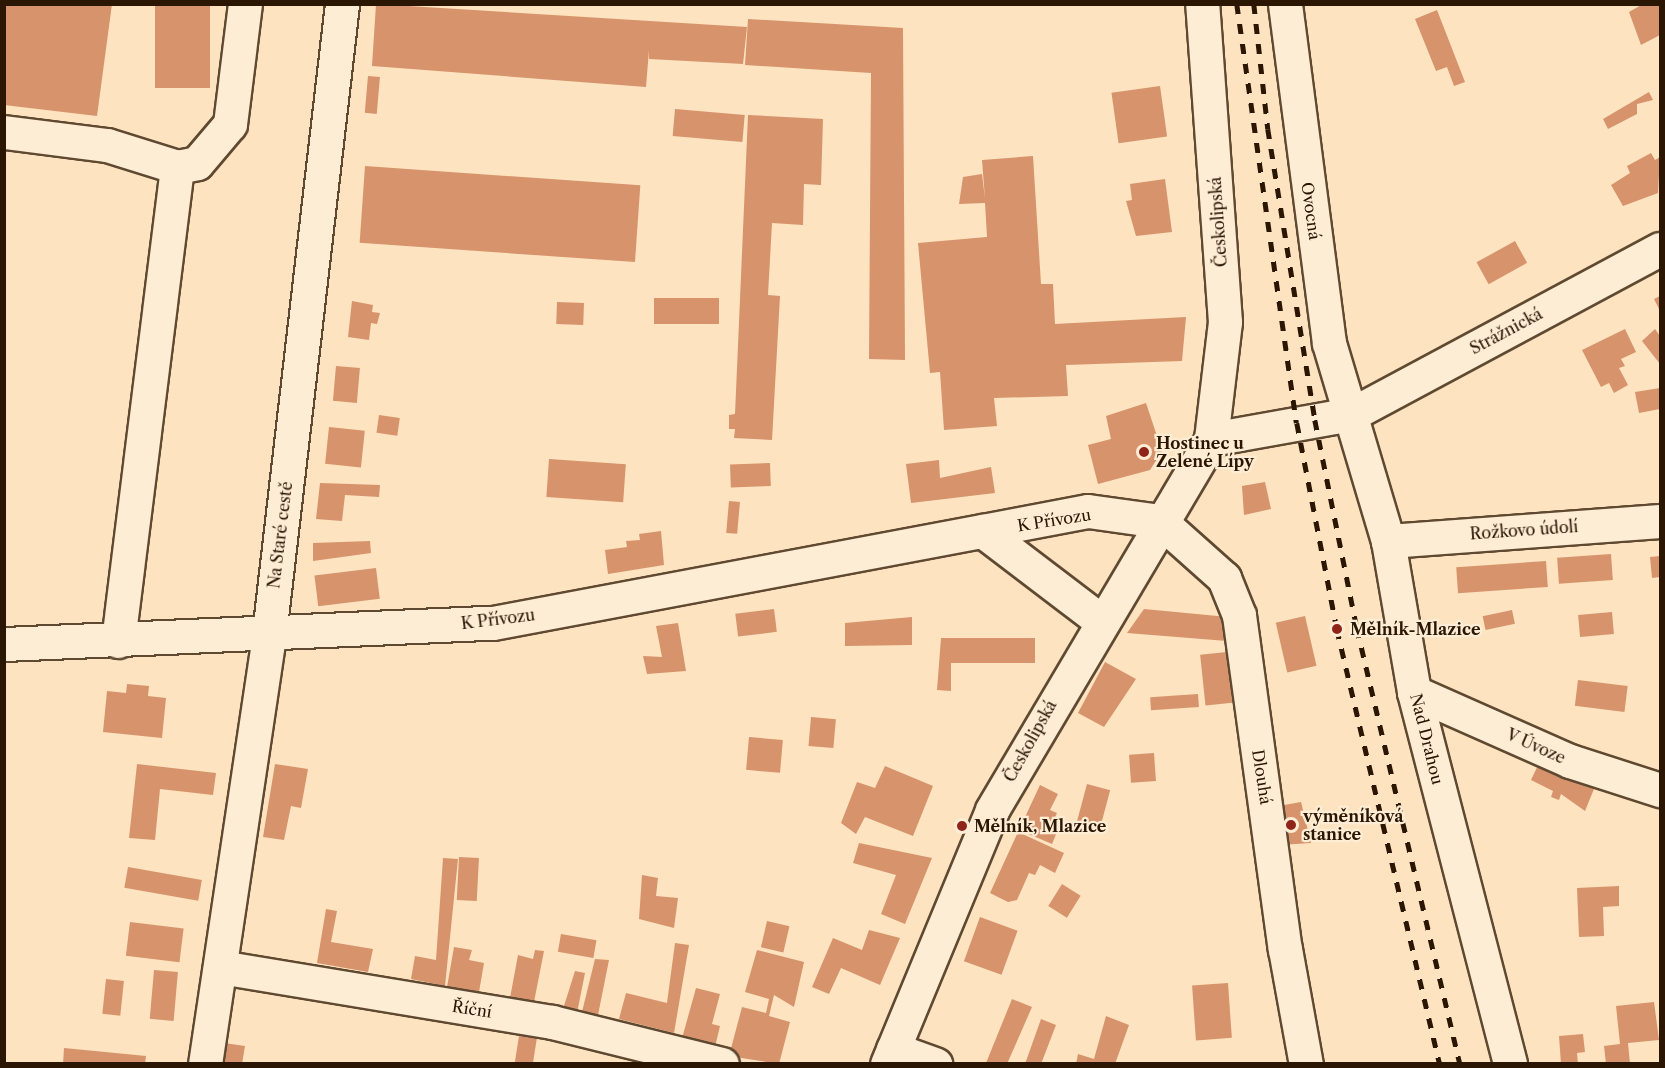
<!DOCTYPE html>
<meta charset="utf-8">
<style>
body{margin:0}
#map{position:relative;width:1665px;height:1068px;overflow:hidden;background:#fde3bf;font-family:"Libre Caslon Text",serif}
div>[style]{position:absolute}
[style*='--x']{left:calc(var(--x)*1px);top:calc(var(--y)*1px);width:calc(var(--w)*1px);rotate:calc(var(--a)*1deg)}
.building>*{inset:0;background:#d7936c;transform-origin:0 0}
.roads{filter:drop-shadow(2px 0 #5f4931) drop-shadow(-2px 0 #5f4931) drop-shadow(0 2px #5f4931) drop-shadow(0 -2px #5f4931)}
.minor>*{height:33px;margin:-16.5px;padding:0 16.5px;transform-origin:16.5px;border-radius:16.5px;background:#feedd5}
.rail>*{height:4.5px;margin-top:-2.25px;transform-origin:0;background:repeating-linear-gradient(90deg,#2a1602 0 10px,transparent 0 20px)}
.dots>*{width:16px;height:16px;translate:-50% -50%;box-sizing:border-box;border:3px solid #feedd5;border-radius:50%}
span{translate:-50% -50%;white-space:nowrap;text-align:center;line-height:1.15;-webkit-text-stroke:4.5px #feedd5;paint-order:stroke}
.street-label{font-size:16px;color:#2a1602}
.poi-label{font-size:16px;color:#2a1602;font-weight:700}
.left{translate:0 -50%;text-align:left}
.frame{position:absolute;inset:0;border:6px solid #2a1602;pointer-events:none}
</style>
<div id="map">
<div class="building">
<div style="clip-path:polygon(4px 4px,112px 4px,97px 116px,4px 105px)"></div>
<div style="left:155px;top:4px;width:55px;height:84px"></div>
<div style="clip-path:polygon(376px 4px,747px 27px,743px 64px,649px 59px,649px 50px,646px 87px,372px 66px)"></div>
<div style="clip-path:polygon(1643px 4px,1660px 4px,1660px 35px,1641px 45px,1629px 12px)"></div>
<div style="clip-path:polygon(1437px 10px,1465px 82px,1454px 86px,1447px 67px,1436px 71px,1415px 19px)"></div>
<div style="clip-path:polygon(748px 19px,903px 28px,905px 360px,869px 359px,871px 73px,745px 65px)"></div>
<div style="left:368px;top:76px;width:12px;height:37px;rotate:5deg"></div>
<div style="left:1160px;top:86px;width:51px;height:49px;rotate:82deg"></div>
<div style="clip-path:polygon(1649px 92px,1653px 100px,1637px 104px,1637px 114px,1608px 129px,1603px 119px)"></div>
<div style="left:675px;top:109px;width:70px;height:27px;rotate:5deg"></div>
<div style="clip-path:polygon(748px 115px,823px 119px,821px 185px,804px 184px,803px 225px,772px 223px,768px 295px,780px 296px,772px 440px,734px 438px,735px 429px,729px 429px,729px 415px,735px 414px)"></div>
<div style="clip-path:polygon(1651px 153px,1655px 160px,1660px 157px,1658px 193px,1623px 206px,1611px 185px,1630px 173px,1627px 166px)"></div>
<div style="clip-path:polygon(1033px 156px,1041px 284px,1053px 284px,1055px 324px,1186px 317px,1182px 361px,1066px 365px,1068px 396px,994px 398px,997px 426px,944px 430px,940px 372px,930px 373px,918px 243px,987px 237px,985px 203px,959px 204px,963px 177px,982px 174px,985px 199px,982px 160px)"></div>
<div style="left:365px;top:166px;width:276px;height:77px;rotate:4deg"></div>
<div style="clip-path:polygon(1165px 179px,1172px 232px,1136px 236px,1126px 201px,1132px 200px,1130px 184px)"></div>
<div style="left:1515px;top:241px;width:25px;height:44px;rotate:61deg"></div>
<div style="clip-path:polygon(1660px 296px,1660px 311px,1654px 299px)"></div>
<div style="left:654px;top:298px;width:65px;height:26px"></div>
<div style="clip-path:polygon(352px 301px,373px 305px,372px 312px,380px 313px,377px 324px,371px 323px,369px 340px,348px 337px)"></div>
<div style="left:557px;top:302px;width:27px;height:22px;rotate:2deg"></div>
<div style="clip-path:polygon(1625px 329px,1636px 352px,1621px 359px,1625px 366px,1619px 368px,1628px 385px,1614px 393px,1609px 383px,1601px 387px,1582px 350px)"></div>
<div style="clip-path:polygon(1655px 329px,1660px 336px,1660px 364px,1642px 341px)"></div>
<div style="left:336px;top:366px;width:24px;height:35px;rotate:5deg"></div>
<div style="clip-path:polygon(1660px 388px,1660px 409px,1639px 413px,1635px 392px)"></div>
<div style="clip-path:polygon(1146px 403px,1162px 451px,1150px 470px,1098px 484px,1088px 445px,1111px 439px,1106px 416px)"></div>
<div style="left:379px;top:415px;width:21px;height:18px;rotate:8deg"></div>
<div style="left:329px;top:427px;width:36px;height:37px;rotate:6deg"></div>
<div style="left:549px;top:459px;width:77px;height:38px;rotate:4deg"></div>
<div style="clip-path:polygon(939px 460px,940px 478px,991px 467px,995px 493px,911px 503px,906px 464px)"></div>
<div style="left:770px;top:463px;width:23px;height:40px;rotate:88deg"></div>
<div style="clip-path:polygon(1265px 482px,1271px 509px,1244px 515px,1242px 486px)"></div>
<div style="clip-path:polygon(320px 483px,380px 485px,379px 497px,345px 495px,342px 521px,316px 519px)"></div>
<div style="left:729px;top:501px;width:11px;height:32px;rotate:5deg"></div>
<div style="clip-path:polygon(661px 531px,664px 565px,608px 574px,605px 550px,627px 547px,626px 541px,640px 540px,639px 534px)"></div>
<div style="clip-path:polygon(370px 541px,371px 553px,313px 561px,313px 543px)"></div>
<div style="left:1611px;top:554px;width:26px;height:54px;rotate:86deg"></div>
<div style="clip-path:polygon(1660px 556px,1660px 577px,1652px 578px,1650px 557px)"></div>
<div style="left:1546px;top:561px;width:26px;height:90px;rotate:86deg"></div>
<div style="left:376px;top:568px;width:31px;height:62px;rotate:83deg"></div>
<div style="left:774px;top:609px;width:23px;height:39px;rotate:83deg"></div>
<div style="clip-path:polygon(1144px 609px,1228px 617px,1227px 641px,1127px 633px)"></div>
<div style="left:1512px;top:610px;width:14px;height:30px;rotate:78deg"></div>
<div style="left:1612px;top:612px;width:22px;height:34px;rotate:85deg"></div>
<div style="left:1305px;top:616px;width:51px;height:30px;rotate:77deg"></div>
<div style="clip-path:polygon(912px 617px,912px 645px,845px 646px,845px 623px)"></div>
<div style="clip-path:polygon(678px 623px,686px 671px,647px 674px,643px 656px,662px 657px,656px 626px)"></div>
<div style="clip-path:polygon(941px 638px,1035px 638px,1035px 663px,951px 663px,951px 691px,937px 690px)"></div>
<div style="left:1227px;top:652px;width:51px;height:27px;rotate:84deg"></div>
<div style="clip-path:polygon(1105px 662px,1136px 679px,1104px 727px,1078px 713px)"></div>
<div style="left:1578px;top:680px;width:50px;height:26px;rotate:7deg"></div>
<div style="clip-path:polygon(127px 684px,149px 686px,148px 696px,166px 698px,162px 738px,103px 732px,107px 691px,126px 693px)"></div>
<div style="left:1198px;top:694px;width:13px;height:48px;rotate:86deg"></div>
<div style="left:811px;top:717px;width:25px;height:29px;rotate:5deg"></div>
<div style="left:749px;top:737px;width:34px;height:33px;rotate:5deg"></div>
<div style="left:1154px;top:753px;width:28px;height:25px;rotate:86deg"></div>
<div style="clip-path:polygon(1541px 759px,1596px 784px,1585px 811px,1561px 794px,1559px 800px,1551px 797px,1553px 791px,1531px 780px)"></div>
<div style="clip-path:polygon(137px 764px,216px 773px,213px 795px,160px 789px,155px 840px,129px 838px)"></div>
<div style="clip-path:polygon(275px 764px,308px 769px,301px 808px,291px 806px,284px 840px,263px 837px)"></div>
<div style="clip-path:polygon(885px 766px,933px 786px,913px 836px,865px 817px,856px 834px,841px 823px,857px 782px,875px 788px)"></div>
<div style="left:1087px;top:784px;width:24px;height:43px;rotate:15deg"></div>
<div style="clip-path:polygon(1040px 785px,1058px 794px,1050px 810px,1057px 813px,1051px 826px,1059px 827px,1052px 844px,1019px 830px)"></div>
<div style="clip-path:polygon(1301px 802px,1311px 843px,1279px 845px,1273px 807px)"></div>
<div style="clip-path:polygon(1018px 832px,1064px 853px,1055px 873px,1040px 865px,1035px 875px,1029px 873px,1017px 900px,1008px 902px,990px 893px)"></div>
<div style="clip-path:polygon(859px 843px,932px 858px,905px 924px,881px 914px,896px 875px,853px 863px)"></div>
<div style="left:459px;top:857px;width:20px;height:43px;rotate:3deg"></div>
<div style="clip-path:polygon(443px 858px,458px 859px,445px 986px,411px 979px,415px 956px,436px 960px)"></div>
<div style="left:128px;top:867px;width:75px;height:21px;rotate:10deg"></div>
<div style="clip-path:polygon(642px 875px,658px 878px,656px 896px,678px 898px,674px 928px,639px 919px)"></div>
<div style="left:1062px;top:884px;width:22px;height:26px;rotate:32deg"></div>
<div style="clip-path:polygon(1619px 886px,1619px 906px,1603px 907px,1604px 936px,1579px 937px,1577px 888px)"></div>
<div style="clip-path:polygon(326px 909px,337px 911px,331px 942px,373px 949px,368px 972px,317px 963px)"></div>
<div style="left:980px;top:917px;width:40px;height:47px;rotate:20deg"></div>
<div style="left:767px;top:921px;width:23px;height:27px;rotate:13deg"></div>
<div style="left:130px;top:922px;width:54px;height:34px;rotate:7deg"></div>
<div style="clip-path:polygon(869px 930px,900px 938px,880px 985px,841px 968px,829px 994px,812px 987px,833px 938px,862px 950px)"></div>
<div style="left:561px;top:934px;width:36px;height:18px;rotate:10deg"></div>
<div style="clip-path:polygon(675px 943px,689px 945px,674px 1033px,619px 1019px,626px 993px,667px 1003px)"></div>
<div style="clip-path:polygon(454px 947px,472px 950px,469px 960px,484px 963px,479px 992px,447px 987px)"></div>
<div style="clip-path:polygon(535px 950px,544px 951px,534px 1002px,510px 998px,518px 955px,533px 959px)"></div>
<div style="clip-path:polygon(757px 950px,804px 962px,794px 1007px,774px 995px,769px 1016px,790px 1022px,779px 1064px,729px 1056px,742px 1007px,766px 1013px,769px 999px,745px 992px)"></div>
<div style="clip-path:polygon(595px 959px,609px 960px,598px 1015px,582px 1012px)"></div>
<div style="left:154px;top:970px;width:24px;height:49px;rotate:5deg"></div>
<div style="clip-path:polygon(575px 971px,585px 973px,576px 1018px,563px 1009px)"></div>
<div style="left:106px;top:979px;width:18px;height:35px;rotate:6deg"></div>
<div style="left:1228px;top:983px;width:55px;height:36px;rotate:86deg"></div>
<div style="clip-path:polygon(696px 988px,720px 994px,712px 1024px,720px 1026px,714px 1051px,681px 1042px)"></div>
<div style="clip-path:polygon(1012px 999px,1032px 1007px,1007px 1064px,986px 1063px)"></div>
<div style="clip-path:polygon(1654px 1002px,1659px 1040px,1628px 1043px,1630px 1064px,1606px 1064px,1604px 1046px,1620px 1044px,1616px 1006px)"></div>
<div style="clip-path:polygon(1106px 1016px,1129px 1025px,1115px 1064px,1076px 1064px,1078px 1054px,1094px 1059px)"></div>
<div style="clip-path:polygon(1041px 1019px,1056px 1025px,1041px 1064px,1025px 1064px)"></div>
<div style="clip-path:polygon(1583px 1034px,1585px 1052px,1577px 1053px,1578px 1064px,1561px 1064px,1559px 1036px)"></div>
<div style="left:519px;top:1036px;width:18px;height:28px;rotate:9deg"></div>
<div style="clip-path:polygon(224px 1043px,245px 1046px,242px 1064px,221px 1064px)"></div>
<div style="clip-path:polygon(64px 1048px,146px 1056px,145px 1064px,63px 1064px)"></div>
</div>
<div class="roads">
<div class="minor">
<div style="--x:1285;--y:4;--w:342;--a:82.6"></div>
<div style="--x:1329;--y:343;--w:207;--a:73.4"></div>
<div style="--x:1388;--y:541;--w:153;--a:80.2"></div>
<div style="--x:1414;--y:692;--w:384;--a:75.5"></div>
<div style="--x:4;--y:132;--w:104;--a:7.2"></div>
<div style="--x:107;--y:145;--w:73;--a:17.4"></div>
<div style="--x:177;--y:167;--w:20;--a:-11"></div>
<div style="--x:197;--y:163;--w:51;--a:-49.8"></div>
<div style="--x:230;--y:124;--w:121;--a:-82.9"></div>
<div style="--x:1211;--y:439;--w:143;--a:-10.1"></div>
<div style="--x:1352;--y:414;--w:349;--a:-28.2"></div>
<div style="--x:983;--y:531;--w:147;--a:37.3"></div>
<div style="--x:1388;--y:541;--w:273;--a:-4.2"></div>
<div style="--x:118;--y:641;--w:478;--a:-82.9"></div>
<div style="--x:4;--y:644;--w:489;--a:-2.5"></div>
<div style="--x:493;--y:623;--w:605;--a:-10.66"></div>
<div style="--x:1088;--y:511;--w:73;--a:7.9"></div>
<div style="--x:1160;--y:521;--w:86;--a:41.7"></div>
<div style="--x:1224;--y:578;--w:40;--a:68"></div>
<div style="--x:1239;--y:615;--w:337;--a:82.2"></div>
<div style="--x:1285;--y:949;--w:117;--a:79.7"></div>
<div style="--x:1414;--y:692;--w:171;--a:23.9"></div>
<div style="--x:1570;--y:761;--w:95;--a:17.9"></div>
<div style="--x:220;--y:967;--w:337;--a:9.4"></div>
<div style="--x:552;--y:1022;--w:175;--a:13.9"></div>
<div style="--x:893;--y:1049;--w:45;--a:19.7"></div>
<div style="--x:205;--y:1064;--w:435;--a:-81.5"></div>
<div style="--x:269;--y:634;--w:634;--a:-83.39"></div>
<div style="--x:887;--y:1064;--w:275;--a:-67.5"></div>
<div style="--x:992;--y:810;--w:431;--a:-59.4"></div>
<div style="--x:1211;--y:439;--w:118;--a:-83.2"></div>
<div style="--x:1225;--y:322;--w:319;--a:-94.1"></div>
</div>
</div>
<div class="rail">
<div style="--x:1237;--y:4;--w:423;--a:81.9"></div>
<div style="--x:1297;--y:423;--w:210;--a:79"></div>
<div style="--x:1337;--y:629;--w:447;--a:76.7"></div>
<div style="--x:1254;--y:4;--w:126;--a:83.6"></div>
<div style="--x:1268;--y:129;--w:295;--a:80.8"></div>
<div style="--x:1315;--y:420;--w:212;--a:78.6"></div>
<div style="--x:1357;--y:628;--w:448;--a:76.7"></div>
</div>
<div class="dots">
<div style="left:1144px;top:452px;background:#8f2418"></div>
<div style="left:1337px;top:629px;background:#8f2418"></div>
<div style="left:1291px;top:825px;background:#8f2418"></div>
<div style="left:962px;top:826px;background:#8f2418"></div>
</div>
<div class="street-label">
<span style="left:1311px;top:211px;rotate:82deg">Ovocná</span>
<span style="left:1218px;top:222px;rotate:-94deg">Českolipská</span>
<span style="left:1506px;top:331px;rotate:-28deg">Strážnická</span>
<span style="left:1054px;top:520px;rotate:-9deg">K Přívozu</span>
<span style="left:1524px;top:530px;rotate:-4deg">Rožkovo údolí</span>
<span style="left:280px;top:535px;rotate:-83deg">Na Staré cestě</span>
<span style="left:498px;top:619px;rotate:-7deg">K Přívozu</span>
<span style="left:1427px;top:739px;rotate:76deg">Nad Drahou</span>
<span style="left:1030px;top:741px;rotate:-61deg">Českolipská</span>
<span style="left:1536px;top:746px;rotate:24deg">V Úvoze</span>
<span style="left:1262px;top:777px;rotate:81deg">Dlouhá</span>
<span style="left:472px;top:1009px;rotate:9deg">Říční</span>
</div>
<div class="poi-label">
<span class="left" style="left:1156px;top:452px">Hostinec u<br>Zelené Lípy</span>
<span class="left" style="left:1350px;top:629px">Mělník-Mlazice</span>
<span class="left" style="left:1303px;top:825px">výměníková<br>stanice</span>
<span class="left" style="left:974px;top:826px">Mělník, Mlazice</span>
</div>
<div class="frame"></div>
</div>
